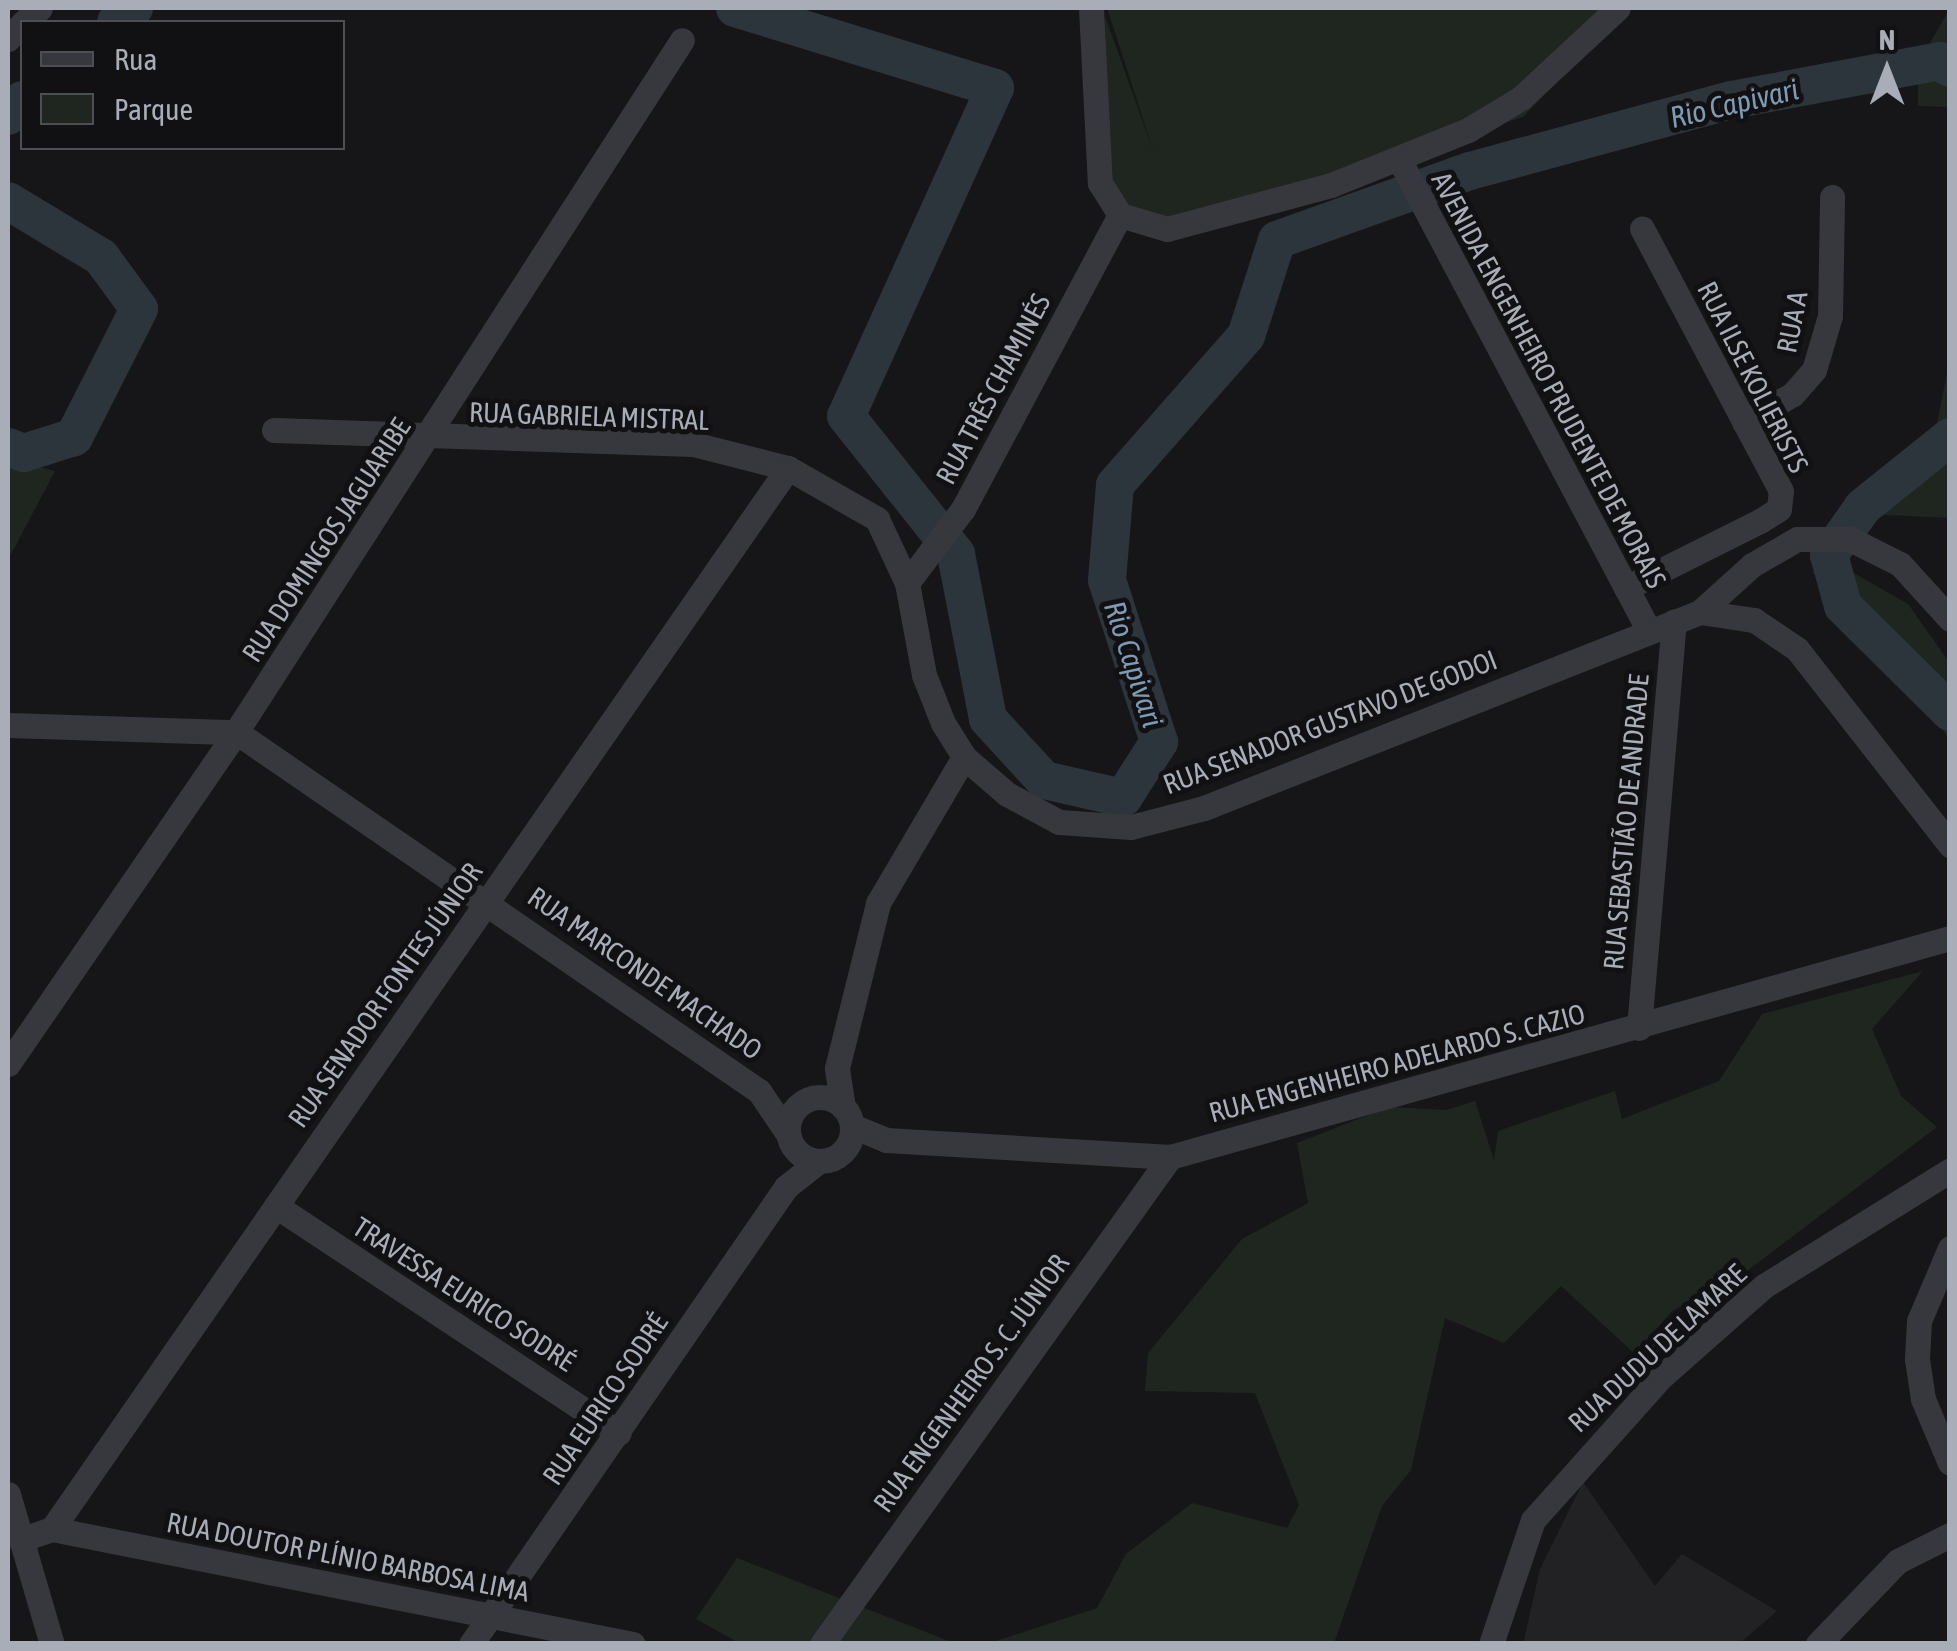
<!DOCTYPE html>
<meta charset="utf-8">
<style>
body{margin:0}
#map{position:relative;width:1957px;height:1651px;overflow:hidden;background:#161618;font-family:"Asap Condensed",sans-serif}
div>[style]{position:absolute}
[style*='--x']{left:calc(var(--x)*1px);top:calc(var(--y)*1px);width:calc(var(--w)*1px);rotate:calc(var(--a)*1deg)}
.built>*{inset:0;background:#222225}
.green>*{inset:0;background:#1e261f}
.river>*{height:38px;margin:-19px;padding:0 19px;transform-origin:19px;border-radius:19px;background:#2c353c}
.minor>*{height:25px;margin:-12.5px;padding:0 12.5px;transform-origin:12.5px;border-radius:12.5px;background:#37383d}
.minor>.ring{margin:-12.5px;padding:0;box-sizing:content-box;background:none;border:25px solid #37383d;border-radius:50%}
span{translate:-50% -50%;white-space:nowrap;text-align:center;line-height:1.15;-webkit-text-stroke:10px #111113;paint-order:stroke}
.street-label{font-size:28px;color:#a8adb8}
.water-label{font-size:30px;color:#7f9bb3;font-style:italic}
.frame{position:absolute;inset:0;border:10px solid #a8adb8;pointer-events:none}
.legend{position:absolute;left:20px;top:20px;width:325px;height:130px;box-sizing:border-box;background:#111113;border:2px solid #4d4f55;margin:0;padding:12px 18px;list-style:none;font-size:30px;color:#a8adb8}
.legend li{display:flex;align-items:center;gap:20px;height:50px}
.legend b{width:50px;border:2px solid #4d4f55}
.north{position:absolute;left:1837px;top:20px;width:100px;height:100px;-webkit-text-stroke:8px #111113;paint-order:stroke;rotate:0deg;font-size:28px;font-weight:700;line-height:40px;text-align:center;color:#a8adb8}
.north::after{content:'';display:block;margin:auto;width:35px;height:45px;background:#a8adb8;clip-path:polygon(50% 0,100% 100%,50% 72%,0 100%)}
</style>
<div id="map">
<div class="built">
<div style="clip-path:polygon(1583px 1482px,1655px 1586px,1682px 1554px,1777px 1611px,1740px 1643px,1523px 1644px,1540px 1569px)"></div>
</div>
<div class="green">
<div style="clip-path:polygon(1107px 8px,1628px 8px,1523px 117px,1179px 227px,1128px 218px,1106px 190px,1105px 16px,1154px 153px)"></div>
<div style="clip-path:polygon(1950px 8px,1949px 107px,1918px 106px,1918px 64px)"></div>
<div style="clip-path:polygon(1949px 363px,1949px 518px,1866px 514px,1932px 448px)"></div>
<div style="clip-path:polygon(8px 459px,55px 471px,8px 560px)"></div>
<div style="clip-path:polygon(1847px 569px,1908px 604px,1949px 662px,1949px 739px,1887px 650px,1812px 572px)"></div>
<div style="clip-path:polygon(1923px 971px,1872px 1029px,1901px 1096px,1937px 1127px,1743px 1274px,1672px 1311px,1635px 1354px,1561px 1286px,1504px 1343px,1445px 1318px,1411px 1470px,1382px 1506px,1334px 1643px,987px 1644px,1097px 1608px,1126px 1554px,1192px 1503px,1287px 1528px,1299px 1505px,1255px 1393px,1145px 1391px,1148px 1353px,1242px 1239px,1308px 1203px,1297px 1143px,1389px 1107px,1446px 1110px,1475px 1101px,1494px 1160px,1498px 1131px,1615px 1091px,1622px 1119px,1719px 1081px,1762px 1014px)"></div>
<div style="clip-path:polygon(737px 1558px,954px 1643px,739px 1643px,696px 1619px)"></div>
</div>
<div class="river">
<div style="--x:735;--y:8;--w:272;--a:17.1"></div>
<div style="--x:995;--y:88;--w:360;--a:114.4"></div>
<div style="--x:846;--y:416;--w:176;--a:51.4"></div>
<div style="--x:956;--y:554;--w:168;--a:79"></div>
<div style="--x:988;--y:719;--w:83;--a:47.4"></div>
<div style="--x:1044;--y:780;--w:81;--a:12.8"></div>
<div style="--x:1123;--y:798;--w:67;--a:-57.3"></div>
<div style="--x:1159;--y:742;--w:170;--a:-107.8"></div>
<div style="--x:1107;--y:580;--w:95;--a:-85.2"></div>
<div style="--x:1115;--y:485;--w:198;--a:-48.7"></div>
<div style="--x:1246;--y:336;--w:101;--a:-72.1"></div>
<div style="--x:1277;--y:240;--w:205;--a:-19.7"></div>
<div style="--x:1470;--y:171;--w:271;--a:-15.2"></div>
<div style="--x:1732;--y:100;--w:212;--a:-10.6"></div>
<div style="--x:1940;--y:61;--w:12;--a:35"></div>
<div style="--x:116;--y:22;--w:23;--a:-38"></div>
<div style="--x:8;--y:116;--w:21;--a:-49"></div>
<div style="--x:8;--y:201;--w:109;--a:31.1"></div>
<div style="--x:101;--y:257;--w:64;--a:53.8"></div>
<div style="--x:139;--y:309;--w:144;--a:116.9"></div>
<div style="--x:74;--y:437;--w:52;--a:162.3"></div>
<div style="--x:24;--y:453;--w:17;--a:-159"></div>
<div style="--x:1950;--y:437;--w:112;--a:141.2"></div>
<div style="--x:1863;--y:507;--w:59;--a:125.3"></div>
<div style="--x:1829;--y:555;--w:53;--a:74.6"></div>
<div style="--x:1843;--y:606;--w:151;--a:44.7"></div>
</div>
<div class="minor">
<div style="--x:1091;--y:8;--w:175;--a:87.1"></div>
<div style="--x:1100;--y:183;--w:38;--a:58"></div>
<div style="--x:1120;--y:215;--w:49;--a:16.6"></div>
<div style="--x:1167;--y:229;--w:170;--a:-15"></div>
<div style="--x:1331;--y:185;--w:148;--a:-21.9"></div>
<div style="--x:1468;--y:130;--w:62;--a:-31.1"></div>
<div style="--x:1521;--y:98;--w:132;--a:-42.9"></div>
<div style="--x:24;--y:22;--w:21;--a:-41"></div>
<div style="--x:8;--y:39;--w:21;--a:-47"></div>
<div style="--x:1399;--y:159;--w:532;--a:62.09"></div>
<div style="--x:1744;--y:422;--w:56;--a:-29.7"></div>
<div style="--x:1793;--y:394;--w:32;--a:-49"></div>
<div style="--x:1814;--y:370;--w:56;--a:-73.5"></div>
<div style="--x:1830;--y:316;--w:119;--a:-89"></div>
<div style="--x:274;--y:430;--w:419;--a:1.9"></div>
<div style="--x:693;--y:444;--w:98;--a:14.2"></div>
<div style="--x:788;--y:468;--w:103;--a:29.8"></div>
<div style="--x:877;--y:519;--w:71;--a:64.9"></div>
<div style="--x:907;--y:583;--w:94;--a:79.5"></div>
<div style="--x:924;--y:675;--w:52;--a:68.4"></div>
<div style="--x:943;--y:723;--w:40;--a:58"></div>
<div style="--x:964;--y:757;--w:57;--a:40.7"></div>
<div style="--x:1007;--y:794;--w:59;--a:28.3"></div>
<div style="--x:1059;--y:822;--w:72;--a:4"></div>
<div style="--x:1131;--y:827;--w:75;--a:-14.6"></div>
<div style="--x:1204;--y:808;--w:533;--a:-21.56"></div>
<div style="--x:1700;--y:612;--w:55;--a:8.4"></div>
<div style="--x:1754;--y:620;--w:52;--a:34"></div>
<div style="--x:1797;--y:649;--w:249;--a:52"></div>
<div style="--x:907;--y:583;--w:93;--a:-52.9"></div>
<div style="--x:963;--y:509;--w:333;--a:-61.9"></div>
<div style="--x:1626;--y:588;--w:150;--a:-26.6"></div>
<div style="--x:1760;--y:521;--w:22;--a:-32"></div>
<div style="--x:1779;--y:509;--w:18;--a:-84"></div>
<div style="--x:1781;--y:491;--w:297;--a:-117.9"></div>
<div style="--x:1700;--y:612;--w:70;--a:-42.1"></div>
<div style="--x:1752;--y:565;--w:52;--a:-30"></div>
<div style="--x:1797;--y:539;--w:53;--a:0"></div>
<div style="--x:1850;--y:539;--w:56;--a:26.6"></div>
<div style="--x:1900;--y:564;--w:74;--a:47.7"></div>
<div style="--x:8;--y:725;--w:228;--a:1.8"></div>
<div style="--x:236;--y:732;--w:634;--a:34.47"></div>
<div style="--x:759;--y:1091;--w:52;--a:56"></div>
<div style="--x:1639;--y:1028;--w:408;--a:-85.1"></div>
<div style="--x:8;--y:1064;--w:403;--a:-55.5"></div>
<div style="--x:236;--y:732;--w:823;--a:-57.2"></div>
<div class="ring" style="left:788px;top:1097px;width:39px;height:39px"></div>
<div style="--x:843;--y:1107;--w:39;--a:-99"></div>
<div style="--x:837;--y:1068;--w:170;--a:-76"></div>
<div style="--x:878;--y:903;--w:169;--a:-59.5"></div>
<div style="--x:852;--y:1126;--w:37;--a:22"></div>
<div style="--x:886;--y:1140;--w:285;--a:3.4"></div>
<div style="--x:1170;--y:1157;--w:810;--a:-15.68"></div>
<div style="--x:276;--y:1206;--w:411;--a:33.5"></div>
<div style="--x:1950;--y:1248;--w:79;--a:113"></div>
<div style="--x:1919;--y:1321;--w:38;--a:93"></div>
<div style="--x:1917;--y:1359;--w:40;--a:81.5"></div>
<div style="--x:1923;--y:1399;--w:69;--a:67.1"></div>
<div style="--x:8;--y:1494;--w:156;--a:73.7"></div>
<div style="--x:52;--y:1529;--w:592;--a:11.2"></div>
<div style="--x:20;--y:1540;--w:34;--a:-19"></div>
<div style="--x:52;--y:1529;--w:1291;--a:-55.25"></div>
<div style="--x:471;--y:1644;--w:555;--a:-55.42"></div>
<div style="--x:786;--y:1187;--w:42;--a:-38.2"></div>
<div style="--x:822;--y:1644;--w:599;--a:-54.45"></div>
<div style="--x:1491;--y:1644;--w:131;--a:-71.3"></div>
<div style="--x:1533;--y:1520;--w:191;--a:-48.2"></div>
<div style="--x:1660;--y:1378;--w:139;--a:-41.5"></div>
<div style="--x:1764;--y:1286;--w:219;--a:-31.9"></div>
<div style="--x:1818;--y:1644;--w:115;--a:-46.1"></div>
<div style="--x:1898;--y:1561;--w:58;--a:-26.6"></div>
</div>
<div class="street-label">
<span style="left:1792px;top:322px;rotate:-79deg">RUA A</span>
<span style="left:1753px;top:377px;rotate:63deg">RUA ILSE KOLIERISTS</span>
<span style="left:1549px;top:380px;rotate:62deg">AVENIDA ENGENHEIRO PRUDENTE DE MORAIS</span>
<span style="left:993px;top:389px;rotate:-62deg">RUA TRÊS CHAMINÉS</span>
<span style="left:589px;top:416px;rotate:2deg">RUA GABRIELA MISTRAL</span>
<span style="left:326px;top:540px;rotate:-57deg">RUA DOMINGOS JAGUARIBE</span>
<span style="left:1330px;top:722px;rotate:-21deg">RUA SENADOR GUSTAVO DE GODOI</span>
<span style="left:1626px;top:822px;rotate:-85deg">RUA SEBASTIÃO DE ANDRADE</span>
<span style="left:645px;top:973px;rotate:35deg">RUA MARCONDE MACHADO</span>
<span style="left:385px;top:995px;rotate:-55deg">RUA SENADOR FONTES JÚNIOR</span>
<span style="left:1397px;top:1063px;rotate:-15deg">RUA ENGENHEIRO ADELARDO S. CAZIO</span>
<span style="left:464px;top:1294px;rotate:33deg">TRAVESSA EURICO SODRÉ</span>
<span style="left:1657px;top:1348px;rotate:-43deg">RUA DUDU DE LAMARE</span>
<span style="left:971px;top:1383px;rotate:-54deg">RUA ENGENHEIRO S. C. JÚNIOR</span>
<span style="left:605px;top:1399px;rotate:-56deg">RUA EURICO SODRÉ</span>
<span style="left:348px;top:1557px;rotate:11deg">RUA DOUTOR PLÍNIO BARBOSA LIMA</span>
</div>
<div class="water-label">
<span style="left:1734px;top:103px;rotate:-13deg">Rio Capivari</span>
<span style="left:1134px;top:664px;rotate:72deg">Rio Capivari</span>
</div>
<div class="frame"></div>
<ul class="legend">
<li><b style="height:12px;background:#37383d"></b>Rua</li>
<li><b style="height:28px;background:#1e261f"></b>Parque</li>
</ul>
<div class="north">N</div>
</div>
